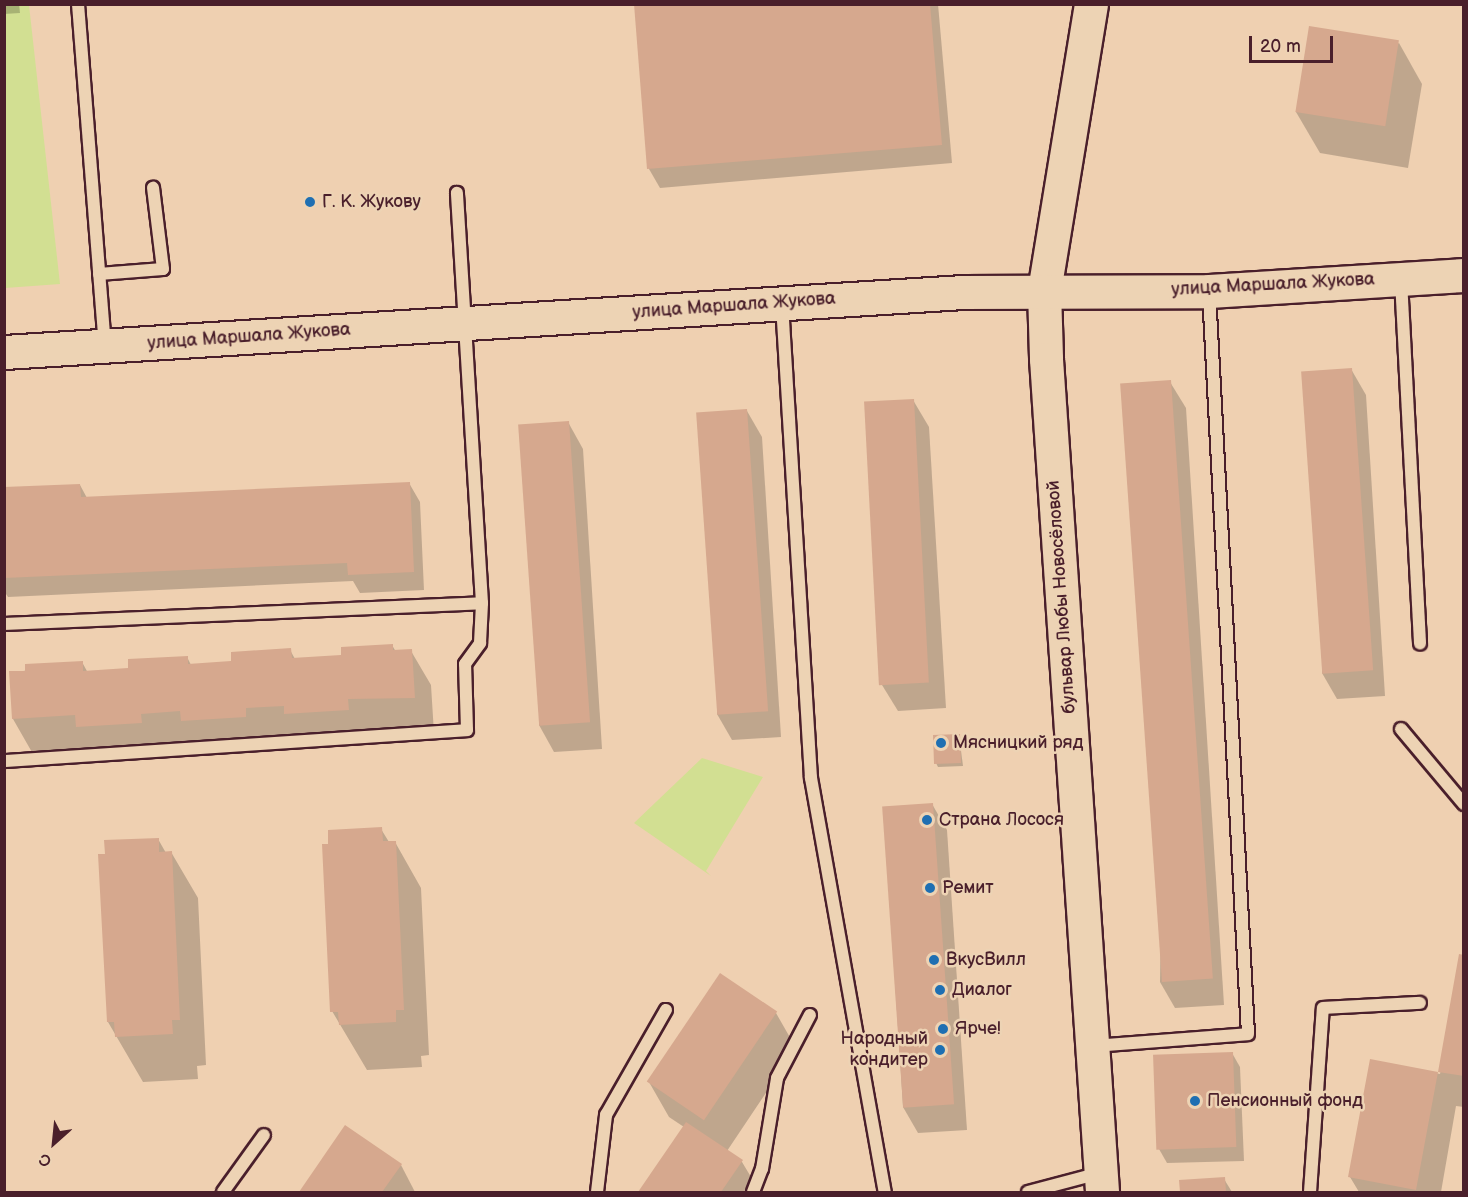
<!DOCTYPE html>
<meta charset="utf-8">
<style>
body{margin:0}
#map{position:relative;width:1468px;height:1197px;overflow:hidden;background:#efd0b1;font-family:"Balsamiq Sans",sans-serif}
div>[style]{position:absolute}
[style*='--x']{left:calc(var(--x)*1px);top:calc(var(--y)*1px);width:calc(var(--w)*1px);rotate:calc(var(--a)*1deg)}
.green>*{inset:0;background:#d2df92}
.shadow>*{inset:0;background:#0003}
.building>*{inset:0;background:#d6a88e;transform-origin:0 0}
.roads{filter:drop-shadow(2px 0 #4a1f2b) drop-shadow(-2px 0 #4a1f2b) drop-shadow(0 2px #4a1f2b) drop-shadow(0 -2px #4a1f2b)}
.lane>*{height:12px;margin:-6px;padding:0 6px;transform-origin:6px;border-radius:6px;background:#edd3b4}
.secondary>*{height:33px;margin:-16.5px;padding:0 16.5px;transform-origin:16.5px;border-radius:16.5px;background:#edd3b4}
.dots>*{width:16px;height:16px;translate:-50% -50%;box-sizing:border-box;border:3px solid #edd3b4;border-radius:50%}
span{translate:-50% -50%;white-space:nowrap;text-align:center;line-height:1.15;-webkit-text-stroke:5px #edd3b4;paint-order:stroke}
.poi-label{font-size:18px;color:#4a1f2b}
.left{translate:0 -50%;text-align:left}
.right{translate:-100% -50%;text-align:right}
.street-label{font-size:18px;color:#4a1f2b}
.frame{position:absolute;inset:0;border:6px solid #4a1f2b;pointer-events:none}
.north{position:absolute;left:24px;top:1113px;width:60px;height:60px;-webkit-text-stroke:4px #edd3b4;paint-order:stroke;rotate:207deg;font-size:16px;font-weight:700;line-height:24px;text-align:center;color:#4a1f2b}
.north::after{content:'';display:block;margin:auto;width:21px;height:27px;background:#4a1f2b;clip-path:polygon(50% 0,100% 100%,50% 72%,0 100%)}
.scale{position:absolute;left:1249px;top:36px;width:84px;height:27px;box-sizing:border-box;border:3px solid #4a1f2b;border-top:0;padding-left:8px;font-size:18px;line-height:21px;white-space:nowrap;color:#4a1f2b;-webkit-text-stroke:4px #edd3b4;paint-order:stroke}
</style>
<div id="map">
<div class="green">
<div style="clip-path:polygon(5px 4px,29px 5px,60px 284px,5px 288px)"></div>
<div style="clip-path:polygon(702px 758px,763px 777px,706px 871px,711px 876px,634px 823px)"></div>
</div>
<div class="shadow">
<div style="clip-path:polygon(4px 4px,19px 4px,20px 13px,4px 14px)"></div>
<div style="clip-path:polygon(635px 4px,938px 4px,952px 163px,660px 188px,649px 169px)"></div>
<div style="clip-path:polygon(1399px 43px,1422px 84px,1408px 168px,1320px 153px,1296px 112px)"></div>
<div style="clip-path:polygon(1351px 369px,1366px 395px,1385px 696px,1337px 699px,1322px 673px)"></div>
<div style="clip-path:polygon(1170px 382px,1186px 408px,1224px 1005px,1175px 1008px,1160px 982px)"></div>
<div style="clip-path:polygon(913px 400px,929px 427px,946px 708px,898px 711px,882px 685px)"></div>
<div style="clip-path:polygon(747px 411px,762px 437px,781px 737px,732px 740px,717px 714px)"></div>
<div style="clip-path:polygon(568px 422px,583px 449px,602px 749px,554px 752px,539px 725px)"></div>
<div style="clip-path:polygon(409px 483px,420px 502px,424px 590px,360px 593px,353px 581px,8px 597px,4px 591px,4px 489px,80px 485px,87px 498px)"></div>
<div style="clip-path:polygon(392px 645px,396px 652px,411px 651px,431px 685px,434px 733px,367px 733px,368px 745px,306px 749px,301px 740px,265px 743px,265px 752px,203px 756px,197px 746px,160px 748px,161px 758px,98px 762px,91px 750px,33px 754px,13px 719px,10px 673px,82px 662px,88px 673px,130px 670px,187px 657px,191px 665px,233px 663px,290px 650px,295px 659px,343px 656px)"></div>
<div style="clip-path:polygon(959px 735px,963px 766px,938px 767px,936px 763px)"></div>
<div style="clip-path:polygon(932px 804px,947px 830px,967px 1130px,918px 1133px,903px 1107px,884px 807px)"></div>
<div style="clip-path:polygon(381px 829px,389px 842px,395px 842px,421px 888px,429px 1055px,421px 1056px,422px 1067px,367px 1070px,332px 1011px)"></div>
<div style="clip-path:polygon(158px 839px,166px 853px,171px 852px,198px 898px,206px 1065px,197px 1066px,198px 1079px,143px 1082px,108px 1022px)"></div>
<div style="clip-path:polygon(1464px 957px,1464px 1107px,1456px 1106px,1441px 1192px,1359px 1192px,1350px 1177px,1371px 1061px,1440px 1074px)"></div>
<div style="clip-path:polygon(721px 976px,776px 1013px,796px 1048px,727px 1151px,742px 1162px,760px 1192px,640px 1192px,684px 1127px,669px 1117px,649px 1082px)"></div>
<div style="clip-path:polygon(1232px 1053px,1240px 1067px,1244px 1161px,1167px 1163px,1159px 1149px)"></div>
<div style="clip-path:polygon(345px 1127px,401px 1165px,415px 1192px,301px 1192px)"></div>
<div style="clip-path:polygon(1224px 1179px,1232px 1192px,1181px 1192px,1181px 1182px)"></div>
</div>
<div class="building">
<div style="clip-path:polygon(634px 4px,930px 4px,942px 145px,647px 169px)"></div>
<div style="left:1309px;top:26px;width:91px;height:87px;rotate:9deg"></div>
<div style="left:1352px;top:368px;width:303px;height:51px;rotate:86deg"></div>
<div style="left:1171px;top:380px;width:600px;height:51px;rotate:86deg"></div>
<div style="left:914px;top:399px;width:284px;height:50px;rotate:87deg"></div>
<div style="left:747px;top:409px;width:303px;height:51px;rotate:86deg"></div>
<div style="left:569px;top:421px;width:302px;height:51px;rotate:86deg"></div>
<div style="clip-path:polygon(410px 482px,414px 572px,348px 575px,347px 563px,4px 578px,4px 487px,80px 484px,81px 497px)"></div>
<div style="clip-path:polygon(393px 644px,393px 650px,412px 649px,415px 698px,348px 699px,349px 710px,284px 714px,284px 706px,246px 708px,246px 717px,181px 721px,180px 711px,141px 714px,142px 723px,76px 727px,75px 715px,12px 719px,9px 671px,25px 671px,25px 664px,83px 661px,83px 671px,128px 668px,128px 659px,188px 656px,188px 664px,231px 661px,231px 652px,291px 648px,292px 658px,341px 655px,341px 647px)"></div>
<div style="left:960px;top:734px;width:29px;height:27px;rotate:88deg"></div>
<div style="left:933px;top:803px;width:302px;height:51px;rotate:86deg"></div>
<div style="clip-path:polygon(382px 827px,383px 841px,396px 841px,404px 1010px,396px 1010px,396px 1022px,339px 1025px,338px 1012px,330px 1012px,322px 844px,328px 844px,328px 830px)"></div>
<div style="clip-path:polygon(159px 838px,159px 852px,172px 851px,180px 1020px,172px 1020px,173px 1034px,115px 1037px,114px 1022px,107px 1022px,98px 854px,105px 854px,104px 840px)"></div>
<div style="clip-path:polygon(1459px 954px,1464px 955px,1464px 1076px,1438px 1072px,1416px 1190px,1348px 1177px,1370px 1059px,1438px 1072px)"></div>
<div style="left:720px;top:973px;width:69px;height:131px;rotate:34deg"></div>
<div style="left:1233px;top:1052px;width:95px;height:80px;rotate:88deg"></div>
<div style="clip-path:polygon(686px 1122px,743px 1160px,721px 1192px,638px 1192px)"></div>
<div style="clip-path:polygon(345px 1125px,402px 1164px,382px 1192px,299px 1192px)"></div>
<div style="clip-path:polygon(1225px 1177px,1226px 1192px,1180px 1192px,1179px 1180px)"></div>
</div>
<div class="roads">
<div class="lane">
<div style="--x:78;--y:4;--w:342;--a:85.5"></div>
<div style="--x:99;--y:274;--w:64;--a:-4.5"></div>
<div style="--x:163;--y:269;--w:82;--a:-97"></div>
<div style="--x:1401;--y:280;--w:364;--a:87"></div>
<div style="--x:782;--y:304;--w:475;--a:86.5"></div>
<div style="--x:811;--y:778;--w:421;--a:79.9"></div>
<div style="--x:4;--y:624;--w:478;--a:-2.5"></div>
<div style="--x:1401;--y:729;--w:98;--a:50"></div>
<div style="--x:4;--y:761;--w:464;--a:-3.8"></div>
<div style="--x:467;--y:730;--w:66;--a:-91.7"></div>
<div style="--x:465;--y:664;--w:26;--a:-54"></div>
<div style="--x:480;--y:643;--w:40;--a:-87.1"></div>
<div style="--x:482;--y:603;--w:411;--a:-93.5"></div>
<div style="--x:1093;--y:1046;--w:155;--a:-4.4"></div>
<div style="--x:1248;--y:1034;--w:743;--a:-93.01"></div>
<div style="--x:223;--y:1192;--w:70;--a:-54.3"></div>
<div style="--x:597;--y:1192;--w:78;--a:-83.3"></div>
<div style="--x:606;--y:1115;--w:121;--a:-60.3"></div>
<div style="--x:753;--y:1192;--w:25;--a:-69"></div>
<div style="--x:762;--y:1169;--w:92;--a:-80.6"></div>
<div style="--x:777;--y:1078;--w:71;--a:-62.4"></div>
<div style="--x:1028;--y:1192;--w:74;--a:-14.8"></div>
<div style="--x:1310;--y:1192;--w:184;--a:-86"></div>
<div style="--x:1323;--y:1008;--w:97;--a:-3"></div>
</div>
<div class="secondary">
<div style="--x:1091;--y:4;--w:290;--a:99.3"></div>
<div style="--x:1044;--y:290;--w:69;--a:88.3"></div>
<div style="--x:1046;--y:359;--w:835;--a:86.15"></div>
<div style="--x:4;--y:352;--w:960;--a:-3.58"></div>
<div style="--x:962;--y:292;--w:247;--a:-0.2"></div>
<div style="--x:1209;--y:291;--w:256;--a:-3.6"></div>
</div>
</div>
<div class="dots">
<div style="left:310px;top:202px;background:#1f6fb2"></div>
<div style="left:941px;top:743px;background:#1f6fb2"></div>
<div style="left:927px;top:820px;background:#1f6fb2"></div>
<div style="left:930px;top:888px;background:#1f6fb2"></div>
<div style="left:934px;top:960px;background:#1f6fb2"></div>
<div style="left:940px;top:990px;background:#1f6fb2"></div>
<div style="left:943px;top:1029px;background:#1f6fb2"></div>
<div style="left:940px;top:1050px;background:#1f6fb2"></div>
<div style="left:1195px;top:1101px;background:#1f6fb2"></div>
</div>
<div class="poi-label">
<span class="left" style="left:322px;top:202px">Г. К. Жукову</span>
<span class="left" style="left:953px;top:743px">Мясницкий ряд</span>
<span class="left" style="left:939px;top:820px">Страна Лосося</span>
<span class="left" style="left:942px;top:888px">Ремит</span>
<span class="left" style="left:946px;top:960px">ВкусВилл</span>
<span class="left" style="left:952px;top:990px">Диалог</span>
<span class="left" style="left:955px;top:1029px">Ярче!</span>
<span class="right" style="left:928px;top:1050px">Народный<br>кондитер</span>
<span class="left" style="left:1207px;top:1101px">Пенсионный фонд</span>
</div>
<div class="street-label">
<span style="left:1273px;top:285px;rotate:-3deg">улица Маршала Жукова</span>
<span style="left:734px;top:306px;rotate:-4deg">улица Маршала Жукова</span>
<span style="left:249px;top:337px;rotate:-4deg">улица Маршала Жукова</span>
<span style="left:1062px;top:597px;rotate:-94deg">бульвар Любы Новосёловой</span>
</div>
<div class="frame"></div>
<div class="north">С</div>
<div class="scale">20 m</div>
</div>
